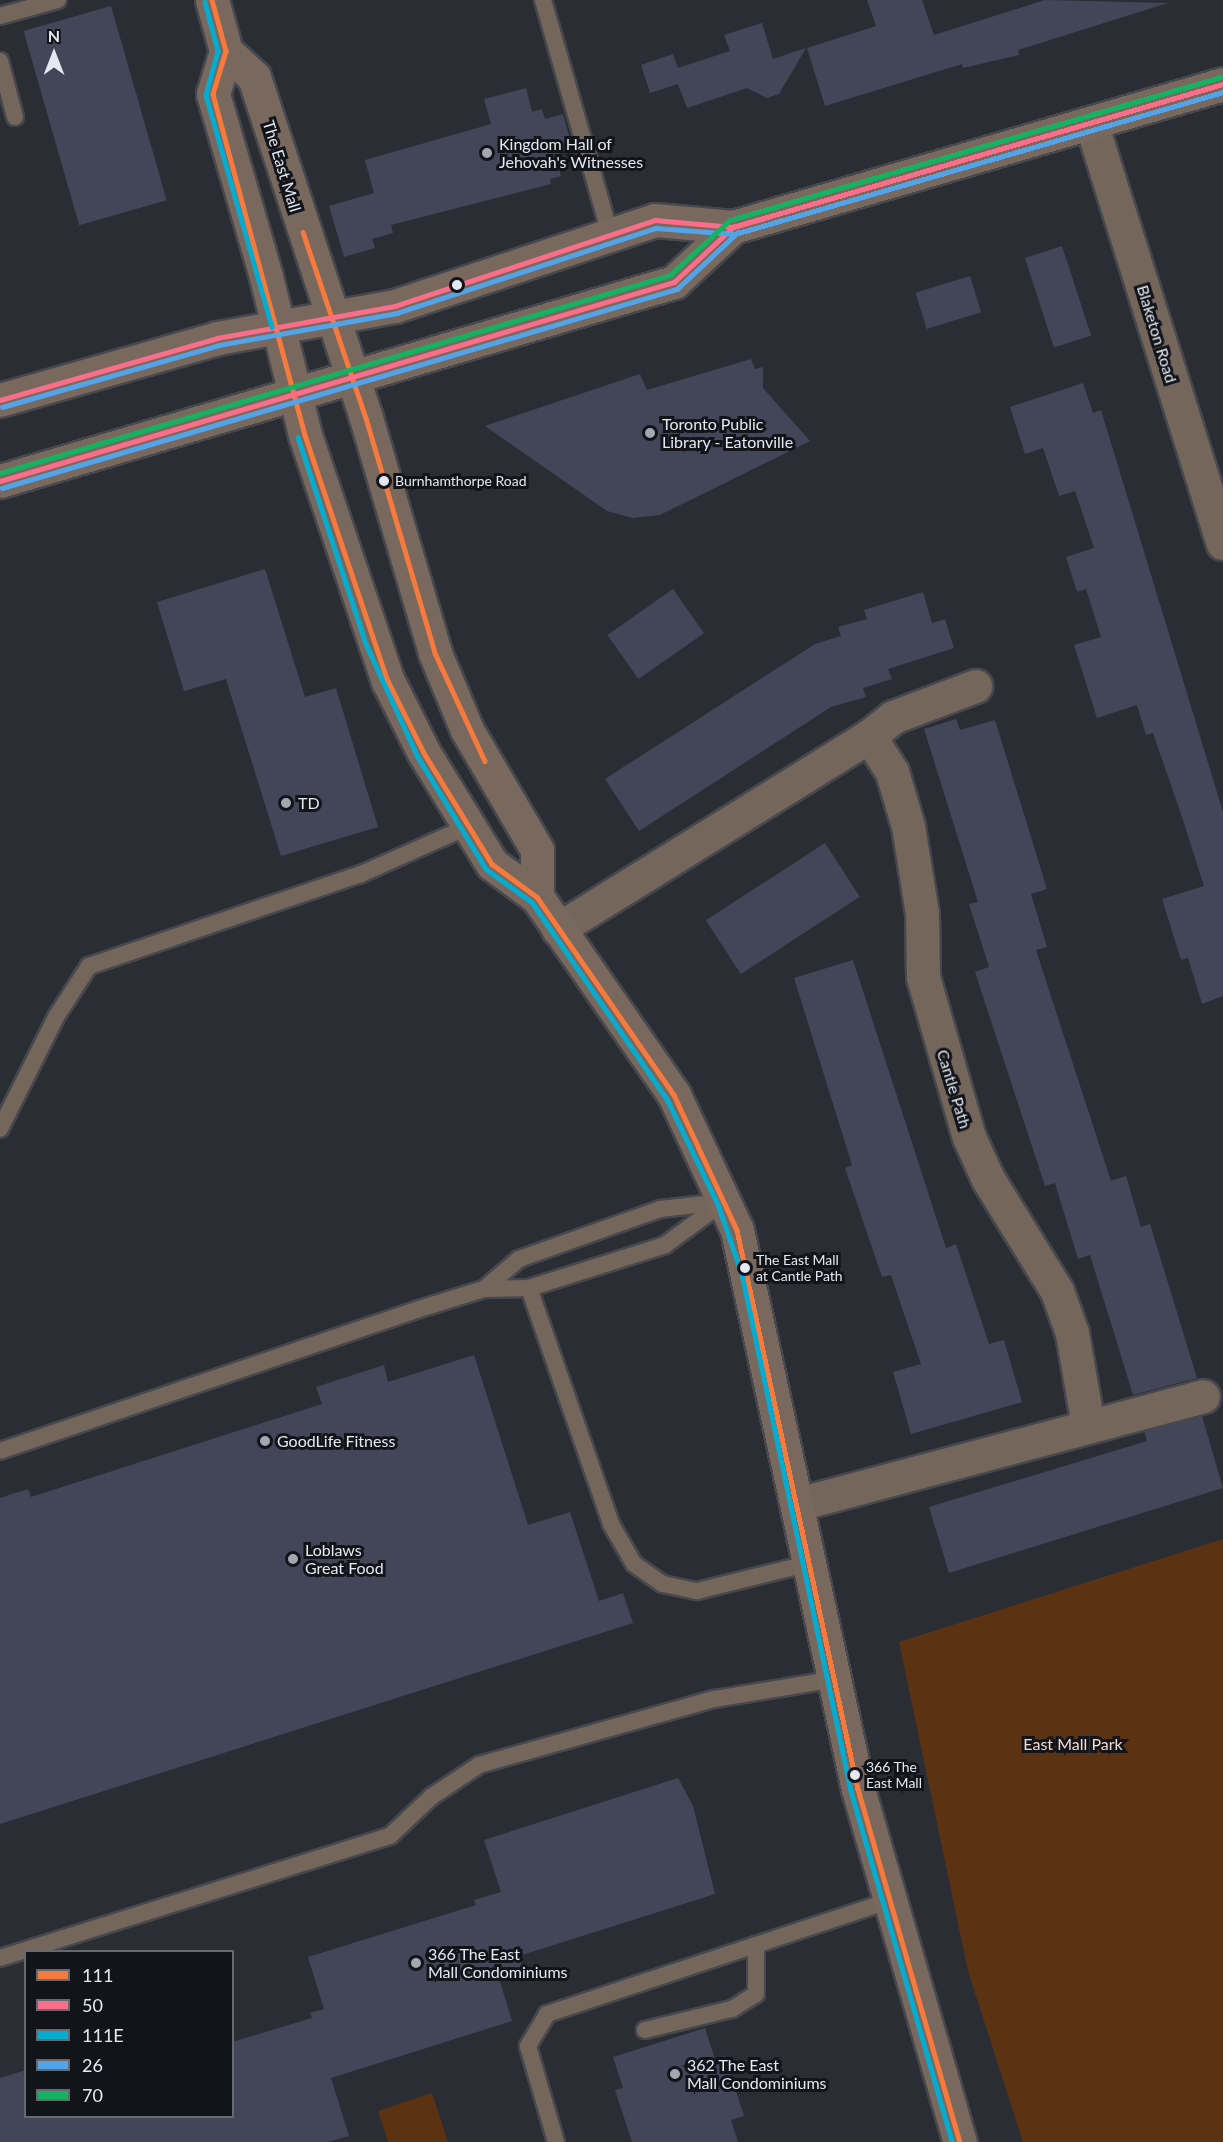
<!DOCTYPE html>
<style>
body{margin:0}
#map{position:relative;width:1223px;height:2142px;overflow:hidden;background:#2b2d34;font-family:Lato,sans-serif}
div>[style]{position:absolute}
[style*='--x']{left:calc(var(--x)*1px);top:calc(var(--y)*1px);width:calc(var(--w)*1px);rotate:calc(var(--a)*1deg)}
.green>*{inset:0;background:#5c3312}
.building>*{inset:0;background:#434658;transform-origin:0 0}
.roads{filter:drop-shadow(2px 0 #46484e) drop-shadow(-2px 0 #46484e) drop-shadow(0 2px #46484e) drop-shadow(0 -2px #46484e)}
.lane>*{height:16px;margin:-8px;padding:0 8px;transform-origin:8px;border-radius:8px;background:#75665c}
.street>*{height:33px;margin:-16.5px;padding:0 16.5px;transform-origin:16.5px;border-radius:16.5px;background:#75665c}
.secondary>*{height:33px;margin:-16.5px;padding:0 16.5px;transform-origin:16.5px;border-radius:16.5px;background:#78685e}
.bus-1>*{height:4.5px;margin:-2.25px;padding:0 2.25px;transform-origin:2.25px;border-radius:2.25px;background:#f6793e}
.bus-2>*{height:4.5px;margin:-2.25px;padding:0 2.25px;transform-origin:2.25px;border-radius:2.25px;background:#fb6d88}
.bus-3>*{height:4.5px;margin:-2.25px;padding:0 2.25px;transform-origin:2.25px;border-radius:2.25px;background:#06acd0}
.bus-4>*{height:4.5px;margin:-2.25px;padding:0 2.25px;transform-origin:2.25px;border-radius:2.25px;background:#53a3e8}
.bus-5>*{height:4.5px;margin:-2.25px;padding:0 2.25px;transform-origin:2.25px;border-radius:2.25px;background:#13b361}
.dots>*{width:16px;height:16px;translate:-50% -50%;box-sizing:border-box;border:3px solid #12141a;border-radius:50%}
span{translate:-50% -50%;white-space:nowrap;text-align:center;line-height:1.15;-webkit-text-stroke:6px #12141a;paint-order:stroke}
.bus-label{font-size:14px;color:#e5e8f1}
.left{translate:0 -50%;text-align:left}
.poi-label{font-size:16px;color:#e5e8f1}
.street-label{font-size:16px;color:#e5e8f1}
.park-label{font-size:16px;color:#f2dccd}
.legend{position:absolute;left:24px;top:1950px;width:210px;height:168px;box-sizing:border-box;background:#12141a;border:2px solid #666970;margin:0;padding:8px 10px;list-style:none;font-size:18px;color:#e5e8f1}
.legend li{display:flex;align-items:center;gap:12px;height:30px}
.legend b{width:30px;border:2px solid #666970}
.north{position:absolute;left:24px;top:24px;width:60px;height:60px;-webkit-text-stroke:4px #12141a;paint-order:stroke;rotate:0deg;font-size:16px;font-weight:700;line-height:24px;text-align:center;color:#e5e8f1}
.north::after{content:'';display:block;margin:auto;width:21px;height:27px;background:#e5e8f1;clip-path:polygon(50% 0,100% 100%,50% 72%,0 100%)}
</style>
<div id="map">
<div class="green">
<div style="clip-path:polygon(1223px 1539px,1223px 2142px,1023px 2142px,968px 1971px,899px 1642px)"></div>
<div style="clip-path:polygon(432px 2093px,448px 2142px,388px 2142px,378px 2111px)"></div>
</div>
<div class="building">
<div style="clip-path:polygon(867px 0,922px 0,934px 35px,1045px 0,1168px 3px,1018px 50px,1019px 55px,963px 68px,962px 64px,825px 106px,807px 48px,876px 26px)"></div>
<div style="left:111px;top:6px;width:202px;height:91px;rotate:74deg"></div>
<div style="clip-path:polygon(762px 23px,773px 59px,806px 48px,779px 94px,767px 98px,747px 88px,687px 108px,678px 84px,650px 93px,641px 65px,673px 54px,678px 68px,730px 51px,724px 35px)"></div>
<div style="clip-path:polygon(526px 88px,532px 112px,542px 109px,545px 119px,563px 114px,573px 150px,555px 155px,561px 176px,550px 179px,551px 184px,391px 225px,393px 233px,372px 239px,375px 248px,344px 257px,329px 206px,374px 193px,365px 160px,491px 124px,484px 99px)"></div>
<div style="left:1062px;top:246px;width:94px;height:39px;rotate:72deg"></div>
<div style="left:970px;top:276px;width:38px;height:57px;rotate:73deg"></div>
<div style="clip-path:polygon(751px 359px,755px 369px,763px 367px,763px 388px,810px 441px,660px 515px,633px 518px,607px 511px,485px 426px,640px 374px,647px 390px)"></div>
<div style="clip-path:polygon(1083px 383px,1093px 413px,1101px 410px,1223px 812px,1223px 996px,1202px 1004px,1188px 958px,1181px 960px,1162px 899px,1204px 886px,1182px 817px,1153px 733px,1146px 735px,1137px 705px,1097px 718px,1074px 645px,1101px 637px,1086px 589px,1077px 592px,1066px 557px,1094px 548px,1075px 491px,1059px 496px,1043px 448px,1025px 454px,1010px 407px)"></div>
<div style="clip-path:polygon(265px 569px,305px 697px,336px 688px,378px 827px,281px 856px,226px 679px,184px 691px,157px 602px)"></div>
<div style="left:673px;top:589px;width:54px;height:80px;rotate:55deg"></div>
<div style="clip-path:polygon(923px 592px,932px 623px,945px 619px,954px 648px,888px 669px,892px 679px,863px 688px,866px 697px,831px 707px,639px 831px,605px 779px,815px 644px,841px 636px,838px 627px,867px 619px,864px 610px)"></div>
<div style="clip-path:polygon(956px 719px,960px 730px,995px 720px,1047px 889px,1031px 894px,1047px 947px,1036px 950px,1111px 1181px,1126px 1176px,1141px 1227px,1150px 1224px,1197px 1378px,1133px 1395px,1090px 1255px,1078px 1259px,1055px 1183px,1045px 1186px,975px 972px,989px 967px,969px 904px,978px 902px,924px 729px)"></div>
<div style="left:825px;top:843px;width:64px;height:142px;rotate:57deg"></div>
<div style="clip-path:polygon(853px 960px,946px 1248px,956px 1244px,989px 1344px,1004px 1340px,1022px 1402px,911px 1434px,893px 1372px,921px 1364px,891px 1275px,882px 1277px,845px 1168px,852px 1165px,794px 978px)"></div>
<div style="clip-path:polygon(474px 1355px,528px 1525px,570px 1512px,599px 1601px,623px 1593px,633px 1623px,0 1824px,0 1498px,28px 1489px,31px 1497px,322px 1404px,316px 1387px,384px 1365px,388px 1382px)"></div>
<div style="clip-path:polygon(1202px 1416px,1223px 1488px,949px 1573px,929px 1507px,1147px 1441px,1144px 1431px)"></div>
<div style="clip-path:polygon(678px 1778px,693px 1806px,715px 1894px,519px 1956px,523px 1968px,498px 1975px,512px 2021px,331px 2078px,349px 2136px,328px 2142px,0 2142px,0 2078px,26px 2070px,26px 2116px,232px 2116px,232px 2042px,312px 2018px,310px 2013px,324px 2009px,308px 1957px,476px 1905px,474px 1900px,501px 1892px,484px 1840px)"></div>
<div style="clip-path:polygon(705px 2028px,715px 2059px,725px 2056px,744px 2116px,731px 2120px,738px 2142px,632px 2142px,615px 2090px,623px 2088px,613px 2057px)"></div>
</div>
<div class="roads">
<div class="lane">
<div style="--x:543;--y:0;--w:242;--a:74"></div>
<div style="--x:0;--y:16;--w:60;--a:-15.4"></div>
<div style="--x:0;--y:61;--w:58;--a:75"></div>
<div style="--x:0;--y:1129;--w:125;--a:-63.4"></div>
<div style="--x:56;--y:1017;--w:61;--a:-57.1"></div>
<div style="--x:89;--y:966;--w:287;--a:-18.7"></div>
<div style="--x:361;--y:874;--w:116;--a:-23.9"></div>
<div style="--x:529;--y:1288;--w:250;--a:70.8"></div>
<div style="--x:611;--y:1524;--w:46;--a:60.1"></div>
<div style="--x:634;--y:1564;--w:35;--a:35"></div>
<div style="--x:663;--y:1584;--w:35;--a:12"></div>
<div style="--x:697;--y:1591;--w:117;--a:-13.8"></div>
<div style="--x:484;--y:1289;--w:46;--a:-40.6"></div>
<div style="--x:519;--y:1259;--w:150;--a:-19.5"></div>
<div style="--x:660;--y:1209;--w:61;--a:-6.5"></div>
<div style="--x:0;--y:1451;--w:439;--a:-18.7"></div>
<div style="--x:416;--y:1310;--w:71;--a:-17.2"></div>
<div style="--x:484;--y:1289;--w:45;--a:-1.3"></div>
<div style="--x:529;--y:1288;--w:143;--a:-17.5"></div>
<div style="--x:665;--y:1245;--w:74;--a:-36.3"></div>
<div style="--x:0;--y:1958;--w:409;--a:-17.4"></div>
<div style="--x:390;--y:1836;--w:57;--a:-43.6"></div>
<div style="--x:431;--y:1797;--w:58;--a:-33.7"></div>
<div style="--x:479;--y:1765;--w:244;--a:-15.7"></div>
<div style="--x:714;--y:1699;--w:124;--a:-9.3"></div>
<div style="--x:645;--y:2030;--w:89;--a:-13.6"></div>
<div style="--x:732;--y:2009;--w:28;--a:-32"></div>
<div style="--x:756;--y:1994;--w:49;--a:-90"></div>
<div style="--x:556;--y:2142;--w:100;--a:-106.3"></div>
<div style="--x:528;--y:2046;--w:37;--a:-59"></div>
<div style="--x:547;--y:2014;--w:359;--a:-18.3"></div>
</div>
<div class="street">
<div style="--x:1092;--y:126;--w:437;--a:72.6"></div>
<div style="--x:869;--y:736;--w:43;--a:57.4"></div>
<div style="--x:892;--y:772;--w:56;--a:73.5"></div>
<div style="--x:908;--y:826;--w:88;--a:80.9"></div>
<div style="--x:922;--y:913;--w:64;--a:89.1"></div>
<div style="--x:923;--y:977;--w:166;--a:74"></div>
<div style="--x:969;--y:1137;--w:46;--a:65.7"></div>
<div style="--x:988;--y:1179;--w:132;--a:58.4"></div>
<div style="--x:1057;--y:1291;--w:45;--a:70.3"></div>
<div style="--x:1072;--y:1333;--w:94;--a:80.2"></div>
<div style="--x:558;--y:929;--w:366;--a:-31.8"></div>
<div style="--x:869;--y:736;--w:31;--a:-38"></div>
<div style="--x:893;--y:717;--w:88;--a:-20.7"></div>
<div style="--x:798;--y:1504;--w:419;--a:-14.9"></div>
</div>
<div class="secondary">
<div style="--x:212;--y:0;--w:53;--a:74.6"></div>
<div style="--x:226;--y:51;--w:45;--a:106.8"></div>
<div style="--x:213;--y:94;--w:191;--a:73.8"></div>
<div style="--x:266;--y:277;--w:163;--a:76.1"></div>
<div style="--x:305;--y:435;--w:260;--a:71.4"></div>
<div style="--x:388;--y:681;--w:80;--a:63.4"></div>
<div style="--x:424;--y:753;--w:130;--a:58.5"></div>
<div style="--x:492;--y:864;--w:56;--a:36.3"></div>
<div style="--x:537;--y:897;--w:241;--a:55.3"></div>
<div style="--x:674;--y:1095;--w:149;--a:65"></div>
<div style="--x:737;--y:1230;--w:572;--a:77.79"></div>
<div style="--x:858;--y:1789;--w:367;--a:73.9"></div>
<div style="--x:226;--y:51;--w:38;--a:43"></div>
<div style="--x:254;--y:77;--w:359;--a:71.8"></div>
<div style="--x:366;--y:418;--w:245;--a:73.6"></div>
<div style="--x:435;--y:653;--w:83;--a:67.4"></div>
<div style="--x:467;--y:730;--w:139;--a:59.7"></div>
<div style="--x:537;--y:850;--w:47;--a:90"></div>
<div style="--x:0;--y:400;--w:226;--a:-15.9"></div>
<div style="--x:217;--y:338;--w:181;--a:-10.2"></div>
<div style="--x:395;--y:306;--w:274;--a:-18.3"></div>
<div style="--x:655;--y:220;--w:78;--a:5.1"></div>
<div style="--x:733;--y:227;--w:510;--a:-16.27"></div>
<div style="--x:0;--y:481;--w:703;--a:-16.45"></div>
<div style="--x:674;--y:282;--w:81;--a:-43"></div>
</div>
</div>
<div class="bus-1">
<div style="--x:212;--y:0;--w:53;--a:74.6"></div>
<div style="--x:226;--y:51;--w:45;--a:106.8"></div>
<div style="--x:213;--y:94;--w:353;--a:74.9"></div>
<div style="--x:305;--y:435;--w:260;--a:71.4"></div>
<div style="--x:388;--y:681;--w:80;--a:63.4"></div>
<div style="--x:424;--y:753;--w:130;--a:58.5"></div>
<div style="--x:492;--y:864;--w:56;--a:36.3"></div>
<div style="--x:537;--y:897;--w:241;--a:55.3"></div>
<div style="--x:674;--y:1095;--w:149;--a:65"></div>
<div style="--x:737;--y:1230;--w:572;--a:77.79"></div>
<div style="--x:858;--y:1789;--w:367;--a:73.9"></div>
<div style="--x:303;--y:232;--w:196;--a:71.3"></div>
<div style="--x:366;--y:418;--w:245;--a:73.6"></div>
<div style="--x:435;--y:653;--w:119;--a:65.2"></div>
</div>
<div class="bus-2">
<div style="--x:0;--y:400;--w:226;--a:-15.9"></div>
<div style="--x:217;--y:338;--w:181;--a:-10.2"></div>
<div style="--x:395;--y:306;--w:274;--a:-18.3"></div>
<div style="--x:655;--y:220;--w:78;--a:5.1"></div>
<div style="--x:733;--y:227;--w:33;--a:-16"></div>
<div style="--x:0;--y:481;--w:703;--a:-16.45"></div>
<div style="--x:674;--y:282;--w:81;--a:-43"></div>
<div style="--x:733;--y:227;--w:510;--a:-16.27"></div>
</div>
<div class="bus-3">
<div style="--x:205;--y:2;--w:51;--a:75.1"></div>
<div style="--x:218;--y:51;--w:46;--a:105.3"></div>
<div style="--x:206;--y:95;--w:241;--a:74.1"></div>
<div style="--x:298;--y:437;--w:218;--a:71.8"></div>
<div style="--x:366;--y:644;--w:124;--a:65.3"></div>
<div style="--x:418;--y:757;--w:131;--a:58.7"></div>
<div style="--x:486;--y:869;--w:57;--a:35.7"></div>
<div style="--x:532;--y:902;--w:239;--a:55.6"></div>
<div style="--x:667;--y:1099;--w:117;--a:64.1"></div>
<div style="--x:718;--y:1204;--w:74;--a:71.1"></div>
<div style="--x:742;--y:1274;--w:528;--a:78.09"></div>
<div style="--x:851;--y:1791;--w:365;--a:73.9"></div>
</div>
<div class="bus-4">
<div style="--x:2;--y:407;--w:226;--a:-15.9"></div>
<div style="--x:219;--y:345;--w:181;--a:-10.2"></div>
<div style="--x:397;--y:313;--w:273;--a:-18.2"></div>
<div style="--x:656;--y:228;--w:79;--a:4.3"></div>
<div style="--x:735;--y:234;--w:508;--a:-16.22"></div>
<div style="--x:2;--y:488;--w:704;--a:-16.43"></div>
<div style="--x:677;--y:289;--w:83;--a:-43.1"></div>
</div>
<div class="bus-5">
<div style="--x:0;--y:473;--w:699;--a:-16.46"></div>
<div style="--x:670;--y:275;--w:81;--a:-42.5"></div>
<div style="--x:730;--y:220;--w:511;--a:-16.24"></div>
</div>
<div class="dots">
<div style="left:487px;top:153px;background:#a4a7af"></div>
<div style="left:457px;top:285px;background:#e5e8f1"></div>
<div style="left:650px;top:433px;background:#a4a7af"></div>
<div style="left:384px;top:481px;background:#e5e8f1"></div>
<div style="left:286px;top:803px;background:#a4a7af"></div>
<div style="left:745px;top:1268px;background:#e5e8f1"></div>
<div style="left:265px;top:1441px;background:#a4a7af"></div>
<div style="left:293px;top:1559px;background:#a4a7af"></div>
<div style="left:855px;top:1775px;background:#e5e8f1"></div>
<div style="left:416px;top:1963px;background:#a4a7af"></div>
<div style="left:675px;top:2074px;background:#a4a7af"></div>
</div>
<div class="bus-label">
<span class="left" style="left:395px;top:481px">Burnhamthorpe Road</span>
<span class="left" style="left:756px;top:1268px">The East Mall<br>at Cantle Path</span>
<span class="left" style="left:866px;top:1775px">366 The<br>East Mall</span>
</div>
<div class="poi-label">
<span class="left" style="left:499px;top:153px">Kingdom Hall of<br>Jehovah's Witnesses</span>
<span class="left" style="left:662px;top:433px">Toronto Public<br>Library - Eatonville</span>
<span class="left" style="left:298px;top:803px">TD</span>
<span class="left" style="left:277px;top:1441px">GoodLife Fitness</span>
<span class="left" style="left:305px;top:1559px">Loblaws<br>Great Food</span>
<span class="left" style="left:428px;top:1963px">366 The East<br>Mall Condominiums</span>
<span class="left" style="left:687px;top:2074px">362 The East<br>Mall Condominiums</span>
</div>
<div class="street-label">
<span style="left:282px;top:166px;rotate:73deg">The East Mall</span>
<span style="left:1157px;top:334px;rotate:73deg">Blaketon Road</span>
<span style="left:954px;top:1089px;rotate:73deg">Cantle Path</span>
</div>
<div class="park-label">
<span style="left:1073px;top:1744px">East Mall Park</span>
</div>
<ul class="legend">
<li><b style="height:8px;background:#f6793e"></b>111</li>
<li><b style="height:8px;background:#fb6d88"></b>50</li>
<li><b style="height:8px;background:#06acd0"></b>111E</li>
<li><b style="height:8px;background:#53a3e8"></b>26</li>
<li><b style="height:8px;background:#13b361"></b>70</li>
</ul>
<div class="north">N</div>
</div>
